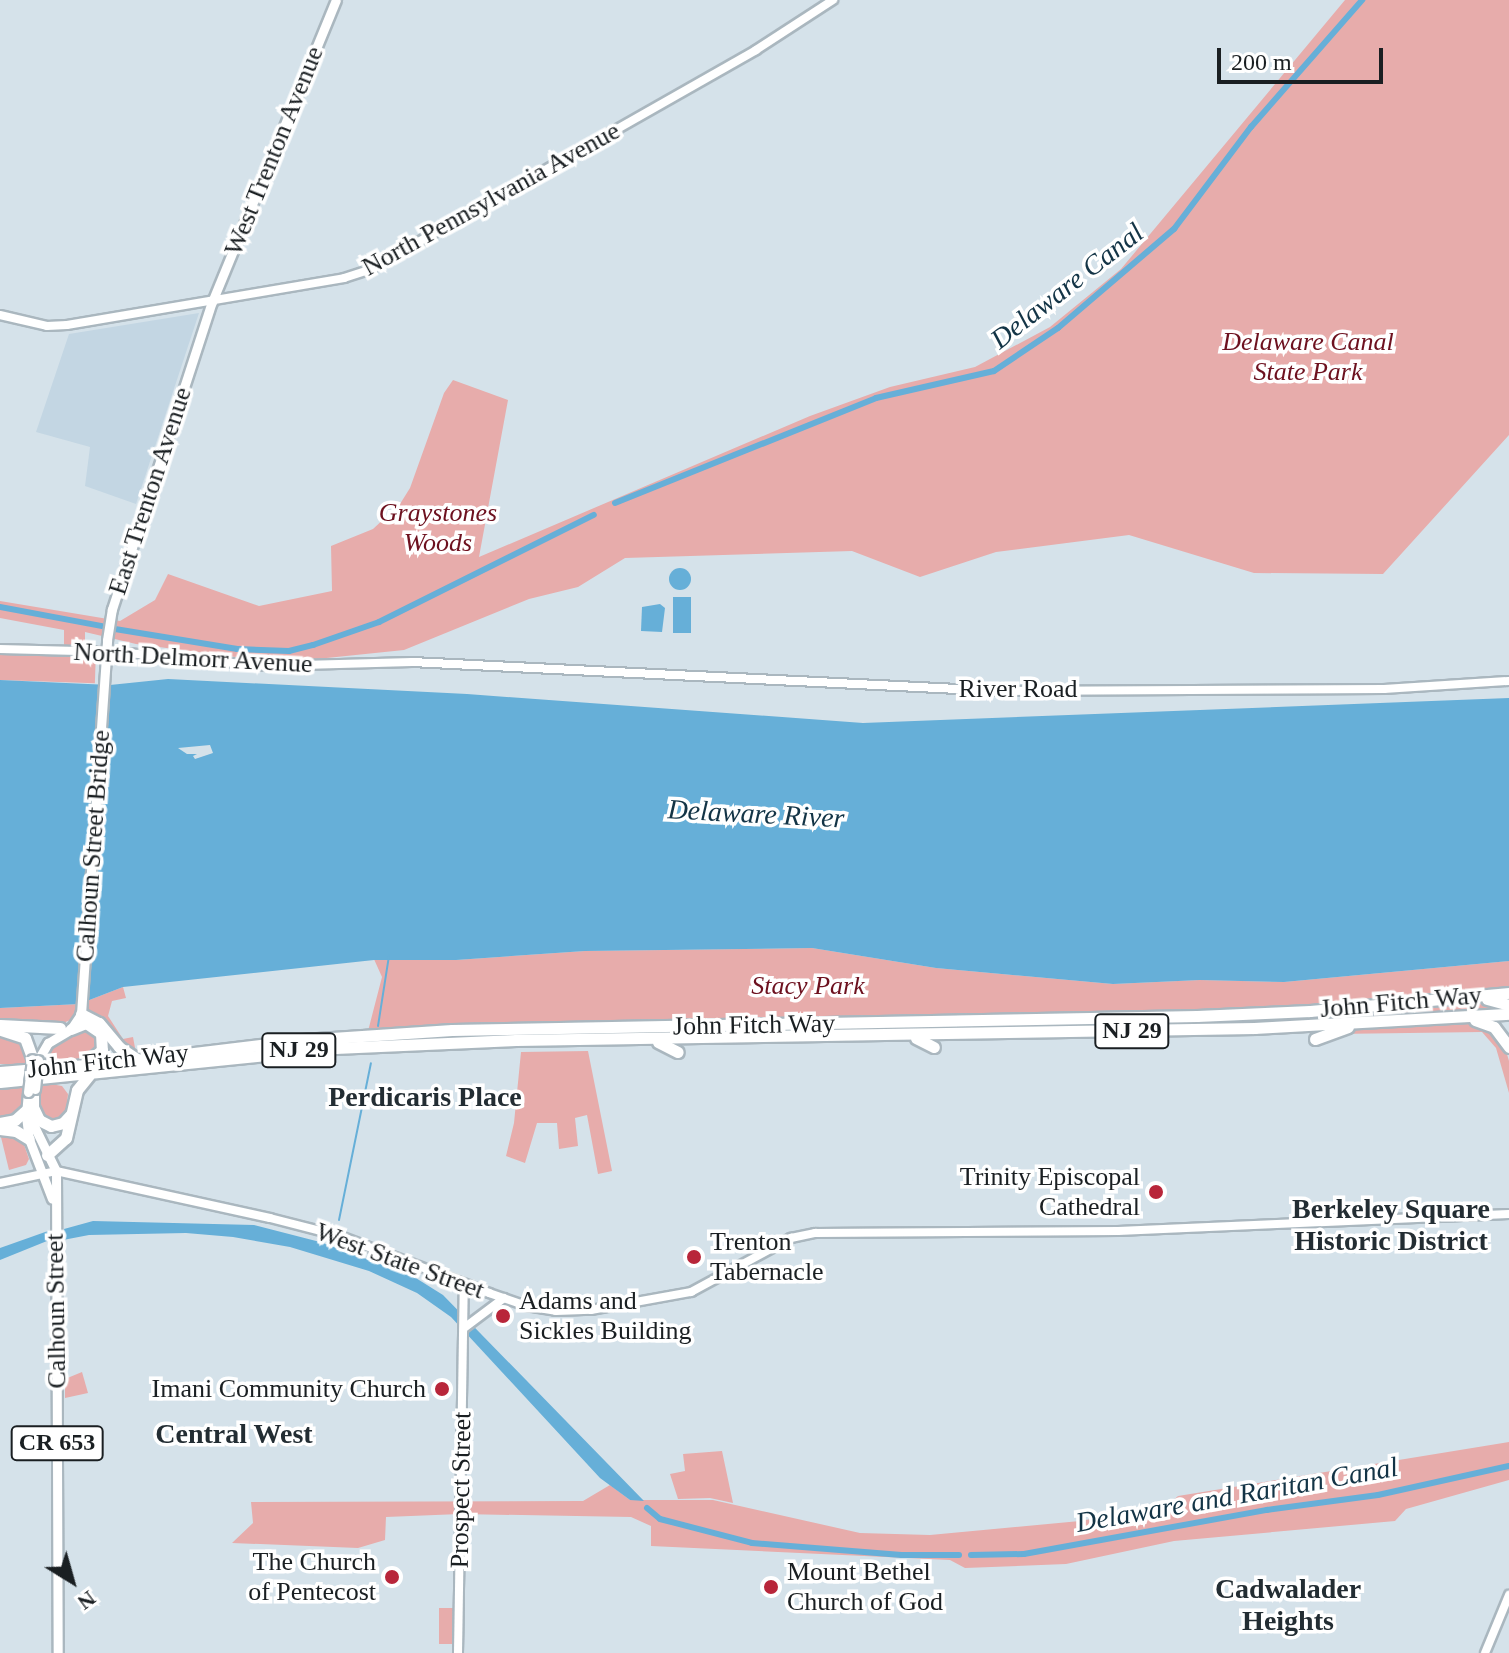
<!DOCTYPE html>
<style>
body{margin:0}
#map{position:relative;width:1509px;height:1653px;overflow:hidden;background:#d5e2ea;font-family:"Times New Roman",serif}
div>[style]{position:absolute}
[style*='--x']{left:calc(var(--x)*1px);top:calc(var(--y)*1px);width:calc(var(--w)*1px);rotate:calc(var(--a)*1deg)}
.built>*{inset:0;background:#c3d6e3}
.green>*{inset:0;background:#e7acab;transform-origin:0 0}
.water>*{inset:0;background:#66afd8;transform-origin:0 0}
.round{border-radius:50%}
.stream>*{height:2px;margin:-1px;padding:0 1px;transform-origin:1px;border-radius:1px;background:#66afd8}
.canal>*{height:6px;margin:-3px;padding:0 3px;transform-origin:3px;border-radius:3px;background:#66afd8}
.roads{filter:drop-shadow(2px 0 #aab7bf) drop-shadow(-2px 0 #aab7bf) drop-shadow(0 2px #aab7bf) drop-shadow(0 -2px #aab7bf)}
.secondary>*{height:8px;margin:-4px;padding:0 4px;transform-origin:4px;border-radius:4px;background:#fff}
.primary>*{height:9px;margin:-4.5px;padding:0 4.5px;transform-origin:4.5px;border-radius:4.5px;background:#fff}
.highway>*{height:11px;margin:-5.5px;padding:0 5.5px;transform-origin:5.5px;border-radius:5.5px;background:#fff}
.bridges{filter:drop-shadow(2px 0 #aab7bf) drop-shadow(-2px 0 #aab7bf) drop-shadow(0 2px #aab7bf) drop-shadow(0 -2px #aab7bf)}
.primary-bridge>*{height:9px;margin:-4.5px;padding:0 4.5px;transform-origin:4.5px;border-radius:4.5px;background:#fff}
.dots>*{width:22px;height:22px;translate:-50% -50%;box-sizing:border-box;border:4px solid #fff;border-radius:50%}
span{translate:-50% -50%;white-space:nowrap;text-align:center;line-height:1.15;-webkit-text-stroke:7px #fff;paint-order:stroke}
.shield-label span{padding:2px 6px;background:#fff;border:2px solid;border-radius:6px;-webkit-text-stroke-width:0}
.shield-label{font-size:24px;color:#1a1f22;font-weight:700}
.street-label{font-size:26px;color:#1a1f22}
.park-label{font-size:26px;color:#6d111f;font-style:italic}
.poi-label{font-size:26px;color:#1a1f22}
.right{translate:-100% -50%;text-align:right}
.left{translate:0 -50%;text-align:left}
.water-label{font-size:28px;color:#133446;font-style:italic}
.neighbourhood-label{font-size:28px;color:#232d33;font-weight:700}
.north{position:absolute;left:32px;top:1541px;width:80px;height:80px;-webkit-text-stroke:6px #fff;paint-order:stroke;rotate:143deg;font-size:22px;font-weight:700;line-height:32px;text-align:center;color:#1a1f22}
.north::after{content:'';display:block;margin:auto;width:28px;height:36px;background:#1a1f22;clip-path:polygon(50% 0,100% 100%,50% 72%,0 100%)}
.scale{position:absolute;left:1217px;top:48px;width:166px;height:36px;box-sizing:border-box;border:4px solid #1a1f22;border-top:0;padding-left:10px;font-size:24px;line-height:28px;white-space:nowrap;color:#1a1f22;-webkit-text-stroke:6px #fff;paint-order:stroke}
</style>
<div id="map">
<div class="built">
<div style="clip-path:polygon(199px 313px,136px 504px,85px 486px,90px 447px,36px 432px,69px 334px)"></div>
</div>
<div class="green">
<div style="clip-path:polygon(1345px 0,1509px 0,1509px 435px,1383px 574px,1254px 573px,1129px 535px,996px 552px,920px 577px,852px 551px,625px 558px,578px 587px,529px 599px,404px 650px,317px 659px,243px 658px,136px 644px,85px 632px,85px 649px,64px 648px,64px 630px,0 618px,0 601px,120px 621px,155px 600px,168px 574px,259px 606px,332px 591px,331px 546px,373px 529px,400px 504px,410px 488px,444px 393px,453px 380px,508px 400px,479px 557px,810px 416px,890px 387px,975px 367px,1050px 327px,1121px 269px)"></div>
<div style="left:0;top:649px;width:96px;height:31px;rotate:2deg"></div>
<div style="clip-path:polygon(812px 948px,936px 968px,1113px 984px,1200px 980px,1284px 982px,1509px 961px,1509px 995px,1274px 1013px,367px 1035px,382px 977px,373px 957px,456px 960px,585px 951px)"></div>
<div style="clip-path:polygon(123px 987px,126px 998px,112px 1001px,108px 1016px,123px 1039px,133px 1037px,136px 1053px,122px 1046px,110px 1027px,73px 1019px,58px 1025px,0 1023px,0 1008px,79px 1004px)"></div>
<div style="clip-path:polygon(1489px 1001px,1509px 1008px,1404px 1014px,1402px 1009px)"></div>
<div style="clip-path:polygon(1463px 1023px,1483px 1025px,1504px 1044px,1509px 1061px,1509px 1093px,1496px 1048px,1482px 1032px,1335px 1034px,1360px 1027px)"></div>
<div style="clip-path:polygon(80px 1029px,89px 1029px,96px 1033px,98px 1049px,86px 1058px,44px 1063px,52px 1046px)"></div>
<div style="clip-path:polygon(0 1035px,23px 1041px,28px 1051px,26px 1064px,0 1064px)"></div>
<div style="clip-path:polygon(588px 1051px,612px 1171px,598px 1174px,587px 1115px,575px 1118px,578px 1146px,559px 1149px,557px 1123px,537px 1123px,525px 1163px,506px 1156px,514px 1123px,521px 1052px)"></div>
<div style="clip-path:polygon(51px 1084px,62px 1086px,68px 1094px,66px 1114px,54px 1123px,44px 1119px,40px 1100px,42px 1085px)"></div>
<div style="clip-path:polygon(25px 1087px,20px 1112px,0 1121px,0 1090px)"></div>
<div style="clip-path:polygon(0 1133px,21px 1136px,29px 1159px,26px 1165px,9px 1170px)"></div>
<div style="clip-path:polygon(82px 1372px,88px 1393px,65px 1398px,65px 1379px)"></div>
<div style="clip-path:polygon(1509px 1442px,1509px 1480px,1406px 1509px,1395px 1521px,1174px 1541px,1066px 1564px,965px 1568px,950px 1560px,651px 1546px,651px 1526px,631px 1517px,460px 1514px,386px 1517px,385px 1540px,358px 1548px,232px 1543px,253px 1523px,251px 1502px,583px 1501px,610px 1485px,630px 1500px,713px 1500px,860px 1533px,930px 1535px,1080px 1521px,1168px 1505px,1178px 1496px)"></div>
<div style="clip-path:polygon(722px 1451px,733px 1503px,710px 1498px,678px 1499px,670px 1474px,685px 1471px,683px 1454px)"></div>
<div style="left:453px;top:1608px;width:36px;height:14px;rotate:90deg"></div>
</div>
<div class="water">
<div class="round" style="left:669px;top:568px;width:22px;height:22px"></div>
<div style="left:673px;top:597px;width:18px;height:36px"></div>
<div style="clip-path:polygon(660px 604px,665px 608px,662px 632px,641px 631px,642px 607px)"></div>
<div style="clip-path:polygon(evenodd,168px 679px,467px 694px,863px 723px,1509px 698px,1509px 961px,1284px 982px,1200px 980px,1113px 984px,936px 968px,812px 948px,585px 951px,456px 960px,374px 960px,123px 987px,79px 1004px,0 1008px,0 680px,110px 685px,168px 679px,210px 745px,213px 753px,195px 759px,193px 756px,197px 754px,187px 754px,178px 748px,210px 745px)"></div>
<div style="clip-path:polygon(93px 1221px,254px 1225px,320px 1242px,411px 1275px,443px 1295px,644px 1501px,630px 1500px,600px 1478px,451px 1317px,417px 1293px,369px 1271px,290px 1247px,233px 1237px,186px 1233px,89px 1235px,63px 1240px,64px 1229px)"></div>
<div style="clip-path:polygon(48px 1231px,47px 1241px,0 1260px,0 1248px)"></div>
</div>
<div class="stream">
<div style="--x:378;--y:1026;--w:71;--a:-81.1"></div>
<div style="--x:339;--y:1220;--w:160;--a:-78.5"></div>
</div>
<div class="canal">
<div style="--x:615;--y:503;--w:281;--a:-21.9"></div>
<div style="--x:876;--y:398;--w:121;--a:-12.9"></div>
<div style="--x:994;--y:371;--w:77;--a:-33.9"></div>
<div style="--x:1058;--y:328;--w:153;--a:-40.5"></div>
<div style="--x:1174;--y:229;--w:128;--a:-53"></div>
<div style="--x:1251;--y:127;--w:169;--a:-48.8"></div>
<div style="--x:0;--y:607;--w:104;--a:10.6"></div>
<div style="--x:115;--y:629;--w:124;--a:9.3"></div>
<div style="--x:237;--y:649;--w:52;--a:2.2"></div>
<div style="--x:289;--y:651;--w:25;--a:-14"></div>
<div style="--x:313;--y:645;--w:70;--a:-19.2"></div>
<div style="--x:379;--y:622;--w:240;--a:-26.5"></div>
<div style="--x:647;--y:1508;--w:17;--a:40"></div>
<div style="--x:660;--y:1519;--w:95;--a:14.6"></div>
<div style="--x:752;--y:1543;--w:150;--a:4.6"></div>
<div style="--x:902;--y:1555;--w:57;--a:0"></div>
<div style="--x:971;--y:1555;--w:53;--a:-1.1"></div>
<div style="--x:1024;--y:1554;--w:247;--a:-10.3"></div>
<div style="--x:1267;--y:1510;--w:112;--a:-7.7"></div>
<div style="--x:1378;--y:1495;--w:134;--a:-12.5"></div>
</div>
<div class="roads">
<div class="secondary">
<div style="--x:0;--y:315;--w:48;--a:13.2"></div>
<div style="--x:47;--y:326;--w:20;--a:-3"></div>
<div style="--x:67;--y:325;--w:281;--a:-9.6"></div>
<div style="--x:344;--y:278;--w:26;--a:-18"></div>
<div style="--x:369;--y:270;--w:445;--a:-29.6"></div>
<div style="--x:756;--y:50;--w:92;--a:-33"></div>
<div style="--x:0;--y:649;--w:117;--a:1.5"></div>
<div style="--x:117;--y:652;--w:150;--a:5.4"></div>
<div style="--x:266;--y:666;--w:146;--a:-1.6"></div>
<div style="--x:412;--y:662;--w:588;--a:2.83"></div>
<div style="--x:999;--y:691;--w:385;--a:-0.3"></div>
<div style="--x:1384;--y:689;--w:125;--a:-3.7"></div>
<div style="--x:0;--y:1183;--w:57;--a:-12.1"></div>
<div style="--x:56;--y:1171;--w:219;--a:12.4"></div>
<div style="--x:270;--y:1218;--w:72;--a:14.4"></div>
<div style="--x:340;--y:1236;--w:160;--a:20.9"></div>
<div style="--x:489;--y:1293;--w:39;--a:19"></div>
<div style="--x:526;--y:1306;--w:30;--a:9"></div>
<div style="--x:556;--y:1311;--w:35;--a:-2"></div>
<div style="--x:591;--y:1310;--w:102;--a:-10.2"></div>
<div style="--x:691;--y:1292;--w:114;--a:-28.4"></div>
<div style="--x:791;--y:1238;--w:25;--a:-12"></div>
<div style="--x:815;--y:1233;--w:303;--a:-0.4"></div>
<div style="--x:1118;--y:1231;--w:391;--a:-2.5"></div>
<div style="--x:464;--y:1328;--w:50;--a:-36.9"></div>
<div style="--x:458;--y:1653;--w:369;--a:-89.1"></div>
<div style="--x:1485;--y:1653;--w:63;--a:-67.5"></div>
</div>
<div class="primary">
<div style="--x:38;--y:1060;--w:20;--a:-60"></div>
<div style="--x:48;--y:1043;--w:27;--a:-31"></div>
<div style="--x:71;--y:1029;--w:18;--a:-56"></div>
<div style="--x:81;--y:1014;--w:375;--a:-86"></div>
<div style="--x:107;--y:640;--w:31;--a:-81"></div>
<div style="--x:112;--y:609;--w:323;--a:-72"></div>
<div style="--x:212;--y:302;--w:326;--a:-67.7"></div>
<div style="--x:28;--y:1092;--w:24;--a:95"></div>
<div style="--x:26;--y:1116;--w:23;--a:83"></div>
<div style="--x:29;--y:1139;--w:64;--a:69"></div>
<div style="--x:34;--y:1092;--w:34;--a:90"></div>
<div style="--x:34;--y:1126;--w:50;--a:63.9"></div>
<div style="--x:56;--y:1171;--w:482;--a:89.8"></div>
</div>
<div class="highway">
<div style="--x:1487;--y:999;--w:23;--a:15"></div>
<div style="--x:81;--y:1014;--w:20;--a:27"></div>
<div style="--x:99;--y:1023;--w:31;--a:50"></div>
<div style="--x:119;--y:1047;--w:22;--a:34"></div>
<div style="--x:1475;--y:1020;--w:20;--a:20"></div>
<div style="--x:1494;--y:1027;--w:25;--a:53"></div>
<div style="--x:0;--y:1025;--w:60;--a:2.9"></div>
<div style="--x:71;--y:1029;--w:16;--a:-22"></div>
<div style="--x:86;--y:1023;--w:18;--a:34"></div>
<div style="--x:101;--y:1033;--w:17;--a:87"></div>
<div style="--x:102;--y:1050;--w:21;--a:141"></div>
<div style="--x:1;--y:1030;--w:25;--a:18"></div>
<div style="--x:25;--y:1038;--w:20;--a:70"></div>
<div style="--x:916;--y:1038;--w:20;--a:27"></div>
<div style="--x:1315;--y:1039;--w:35;--a:-20"></div>
<div style="--x:658;--y:1042;--w:22;--a:27"></div>
<div style="--x:0;--y:1072;--w:111;--a:-4.6"></div>
<div style="--x:111;--y:1063;--w:192;--a:-6.9"></div>
<div style="--x:302;--y:1040;--w:150;--a:-3.8"></div>
<div style="--x:452;--y:1030;--w:745;--a:-1.08"></div>
<div style="--x:1197;--y:1016;--w:113;--a:-2.5"></div>
<div style="--x:1310;--y:1011;--w:200;--a:-5.2"></div>
<div style="--x:0;--y:1082;--w:337;--a:-5.8"></div>
<div style="--x:335;--y:1048;--w:181;--a:-2.5"></div>
<div style="--x:516;--y:1040;--w:739;--a:-0.93"></div>
<div style="--x:1255;--y:1028;--w:254;--a:-3.2"></div>
<div style="--x:33;--y:1107;--w:14;--a:65"></div>
<div style="--x:39;--y:1120;--w:13;--a:27"></div>
<div style="--x:51;--y:1126;--w:12;--a:-14"></div>
<div style="--x:63;--y:1123;--w:12;--a:-48"></div>
<div style="--x:0;--y:1123;--w:15;--a:-11"></div>
<div style="--x:15;--y:1120;--w:15;--a:-42"></div>
<div style="--x:0;--y:1129;--w:16;--a:7"></div>
<div style="--x:16;--y:1131;--w:15;--a:32"></div>
<div style="--x:47;--y:1155;--w:25;--a:-42"></div>
<div style="--x:66;--y:1138;--w:49;--a:-77.1"></div>
<div style="--x:77;--y:1090;--w:19;--a:-51"></div>
</div>
</div>
<div class="bridges">
<div class="primary-bridge">
<div style="--x:35;--y:1089;--w:29;--a:-84"></div>
<div style="--x:28;--y:1092;--w:33;--a:-83"></div>
</div>
</div>
<div class="dots">
<div style="left:1156px;top:1192px;background:#b8263a"></div>
<div style="left:694px;top:1257px;background:#b8263a"></div>
<div style="left:503px;top:1316px;background:#b8263a"></div>
<div style="left:442px;top:1389px;background:#b8263a"></div>
<div style="left:392px;top:1577px;background:#b8263a"></div>
<div style="left:771px;top:1587px;background:#b8263a"></div>
</div>
<div class="shield-label">
<span style="left:1132px;top:1031px">NJ 29</span>
<span style="left:299px;top:1050px">NJ 29</span>
<span style="left:57px;top:1443px">CR 653</span>
</div>
<div class="street-label">
<span style="left:274px;top:151px;rotate:-68deg">West Trenton Avenue</span>
<span style="left:491px;top:199px;rotate:-29deg">North Pennsylvania Avenue</span>
<span style="left:150px;top:491px;rotate:-72deg">East Trenton Avenue</span>
<span style="left:193px;top:658px;rotate:3deg">North Delmorr Avenue</span>
<span style="left:1018px;top:689px">River Road</span>
<span style="left:93px;top:846px;rotate:-86deg">Calhoun Street Bridge</span>
<span style="left:1401px;top:1002px;rotate:-5deg">John Fitch Way</span>
<span style="left:754px;top:1025px;rotate:-1deg">John Fitch Way</span>
<span style="left:108px;top:1061px;rotate:-6deg">John Fitch Way</span>
<span style="left:400px;top:1261px;rotate:20deg">West State Street</span>
<span style="left:56px;top:1311px;rotate:-91deg">Calhoun Street</span>
<span style="left:461px;top:1490px;rotate:-89deg">Prospect Street</span>
</div>
<div class="park-label">
<span style="left:1308px;top:357px">Delaware Canal<br>State Park</span>
<span style="left:438px;top:528px">Graystones<br>Woods</span>
<span style="left:808px;top:986px">Stacy Park</span>
</div>
<div class="poi-label">
<span class="right" style="left:1140px;top:1192px">Trinity Episcopal<br>Cathedral</span>
<span class="left" style="left:710px;top:1257px">Trenton<br>Tabernacle</span>
<span class="left" style="left:519px;top:1316px">Adams and<br>Sickles Building</span>
<span class="right" style="left:426px;top:1389px">Imani Community Church</span>
<span class="right" style="left:376px;top:1577px">The Church<br>of Pentecost</span>
<span class="left" style="left:787px;top:1587px">Mount Bethel<br>Church of God</span>
</div>
<div class="water-label">
<span style="left:1067px;top:286px;rotate:-38deg">Delaware Canal</span>
<span style="left:756px;top:814px;rotate:3deg">Delaware River</span>
<span style="left:1237px;top:1495px;rotate:-10deg">Delaware and Raritan Canal</span>
</div>
<div class="neighbourhood-label">
<span style="left:425px;top:1097px">Perdicaris Place</span>
<span style="left:1391px;top:1225px">Berkeley Square<br>Historic District</span>
<span style="left:234px;top:1434px">Central West</span>
<span style="left:1288px;top:1605px">Cadwalader<br>Heights</span>
</div>
<div class="north">N</div>
<div class="scale">200 m</div>
</div>
